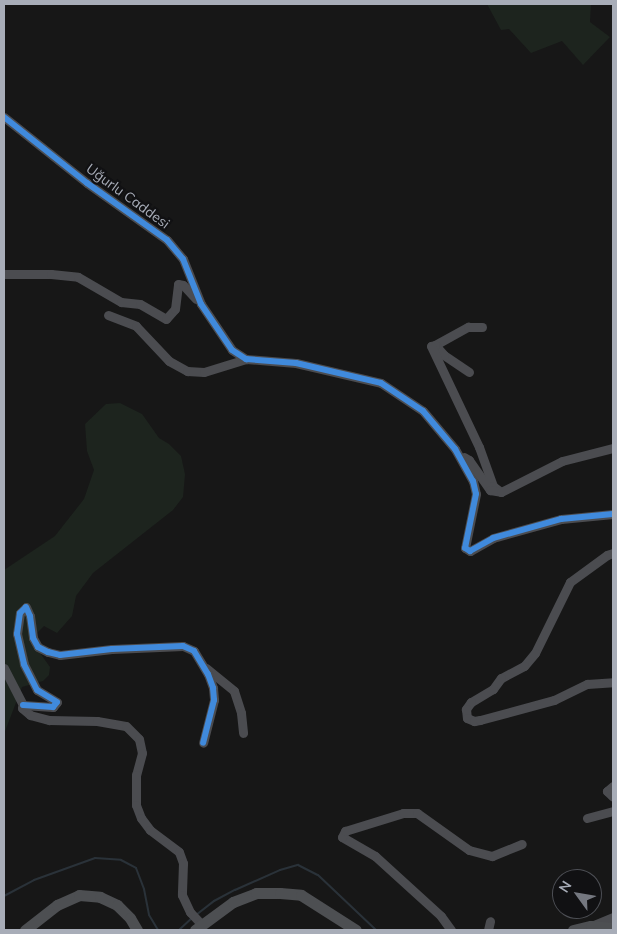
<!DOCTYPE html>
<meta charset="utf-8">
<style>
body{margin:0}
#map{position:relative;width:617px;height:934px;overflow:hidden;background:#171717;font-family:Mulish,sans-serif}
div>[style]{position:absolute}
[style*='--x']{left:calc(var(--x)*1px);top:calc(var(--y)*1px);width:calc(var(--w)*1px);rotate:calc(var(--a)*1deg)}
.green>*{inset:0;background:#1d241e}
.stream>*{height:2px;margin:-1px;padding:0 1px;transform-origin:1px;border-radius:1px;background:#2a3239}
.minor>*{height:9px;margin:-4.5px;padding:0 4.5px;transform-origin:4.5px;border-radius:4.5px;background:#4b4c50}
.major>*{height:11px;margin:-5.5px;padding:0 5.5px;transform-origin:5.5px;border-radius:5.5px;background:#4d4f52}
.cycleway>*{height:6px;margin:-3px;padding:0 3px;transform-origin:3px;border-radius:3px;background:#408adc}
span{translate:-50% -50%;white-space:nowrap;text-align:center;line-height:1.15;-webkit-text-stroke:4.5px #111113;paint-order:stroke}
.street-label{font-size:14px;color:#a8adb8}
.frame{position:absolute;inset:0;border:5px solid #a8adb8;pointer-events:none}
.north{position:absolute;left:552px;top:869px;width:50px;height:50px;box-sizing:border-box;background:#111113;border:1px solid #4d4f55;border-radius:50%;rotate:302deg;font-size:14px;font-weight:700;line-height:20px;text-align:center;color:#a8adb8}
.north::after{content:'';display:block;margin:auto;width:18px;height:22px;background:#757880;clip-path:polygon(50% 0,100% 100%,50% 72%,0 100%)}
</style>
<div id="map">
<div class="green">
<div style="clip-path:polygon(487px 4px,591px 4px,590px 22px,610px 37px,583px 65px,562px 41px,531px 53px,509px 29px,501px 30px)"></div>
<div style="clip-path:polygon(120px 403px,142px 414px,159px 438px,169px 444px,181px 456px,185px 474px,183px 497px,173px 510px,93px 573px,76px 596px,72px 616px,57px 633px,44px 626px,36px 634px,40px 653px,50px 667px,49px 675px,43px 681px,22px 687px,4px 734px,4px 570px,55px 536px,84px 499px,94px 470px,87px 451px,85px 424px,106px 404px)"></div>
</div>
<div class="stream">
<div style="--x:4;--y:896;--w:34;--a:-28"></div>
<div style="--x:34;--y:880;--w:65;--a:-19.8"></div>
<div style="--x:95;--y:858;--w:26;--a:4"></div>
<div style="--x:121;--y:860;--w:17;--a:28"></div>
<div style="--x:136;--y:868;--w:22;--a:69"></div>
<div style="--x:144;--y:889;--w:26;--a:79"></div>
<div style="--x:149;--y:915;--w:17;--a:59"></div>
<div style="--x:196;--y:915;--w:23;--a:-38"></div>
<div style="--x:214;--y:901;--w:24;--a:-28"></div>
<div style="--x:235;--y:890;--w:49;--a:-24"></div>
<div style="--x:280;--y:870;--w:19;--a:-16"></div>
<div style="--x:298;--y:865;--w:22;--a:27"></div>
<div style="--x:318;--y:875;--w:80;--a:43.5"></div>
<div style="--x:179;--y:930;--w:18;--a:-43"></div>
</div>
<div class="minor">
<div style="--x:4;--y:117;--w:106;--a:38.5"></div>
<div style="--x:87;--y:183;--w:98;--a:35.5"></div>
<div style="--x:167;--y:240;--w:25;--a:50"></div>
<div style="--x:183;--y:259;--w:48;--a:68.2"></div>
<div style="--x:201;--y:304;--w:55;--a:56"></div>
<div style="--x:232;--y:350;--w:17;--a:33"></div>
<div style="--x:246;--y:359;--w:50;--a:4.6"></div>
<div style="--x:296;--y:363;--w:87;--a:13.2"></div>
<div style="--x:381;--y:383;--w:50;--a:33.7"></div>
<div style="--x:423;--y:411;--w:50;--a:49.9"></div>
<div style="--x:455;--y:449;--w:37;--a:61"></div>
<div style="--x:473;--y:481;--w:13;--a:77"></div>
<div style="--x:476;--y:494;--w:55;--a:101.5"></div>
<div style="--x:465;--y:548;--w:6;--a:31"></div>
<div style="--x:470;--y:551;--w:26;--a:-29"></div>
<div style="--x:493;--y:538;--w:71;--a:-15.6"></div>
<div style="--x:561;--y:519;--w:52;--a:-5.5"></div>
<div style="--x:4;--y:274;--w:47;--a:0"></div>
<div style="--x:51;--y:274;--w:27;--a:6"></div>
<div style="--x:78;--y:277;--w:50;--a:30.2"></div>
<div style="--x:121;--y:302;--w:19;--a:6"></div>
<div style="--x:140;--y:304;--w:30;--a:30"></div>
<div style="--x:166;--y:319;--w:13;--a:-48"></div>
<div style="--x:175;--y:309;--w:25;--a:-83"></div>
<div style="--x:178;--y:284;--w:5;--a:11"></div>
<div style="--x:183;--y:285;--w:19;--a:47"></div>
<div style="--x:108;--y:315;--w:30;--a:21"></div>
<div style="--x:136;--y:326;--w:48;--a:46.7"></div>
<div style="--x:169;--y:361;--w:21;--a:29"></div>
<div style="--x:187;--y:371;--w:17;--a:3"></div>
<div style="--x:204;--y:372;--w:44;--a:-17.2"></div>
<div style="--x:435;--y:345;--w:38;--a:-29"></div>
<div style="--x:468;--y:327;--w:14;--a:0"></div>
<div style="--x:469;--y:372;--w:30;--a:-146"></div>
<div style="--x:444;--y:355;--w:13;--a:-132"></div>
<div style="--x:435;--y:345;--w:4;--a:166"></div>
<div style="--x:431;--y:346;--w:112;--a:64.6"></div>
<div style="--x:479;--y:447;--w:41;--a:70.3"></div>
<div style="--x:493;--y:486;--w:10;--a:37"></div>
<div style="--x:464;--y:457;--w:6;--a:31"></div>
<div style="--x:469;--y:460;--w:37;--a:55"></div>
<div style="--x:490;--y:490;--w:11;--a:10"></div>
<div style="--x:501;--y:492;--w:68;--a:-26.9"></div>
<div style="--x:562;--y:461;--w:53;--a:-14.3"></div>
<div style="--x:613;--y:553;--w:6;--a:162"></div>
<div style="--x:607;--y:555;--w:46;--a:143.9"></div>
<div style="--x:570;--y:582;--w:79;--a:116.2"></div>
<div style="--x:535;--y:653;--w:17;--a:130"></div>
<div style="--x:524;--y:666;--w:26;--a:152"></div>
<div style="--x:501;--y:678;--w:14;--a:126"></div>
<div style="--x:493;--y:689;--w:26;--a:149"></div>
<div style="--x:471;--y:702;--w:9;--a:126"></div>
<div style="--x:466;--y:709;--w:9;--a:84"></div>
<div style="--x:467;--y:718;--w:8;--a:23"></div>
<div style="--x:474;--y:721;--w:6;--a:-9"></div>
<div style="--x:480;--y:720;--w:77;--a:-15.1"></div>
<div style="--x:554;--y:700;--w:37;--a:-26"></div>
<div style="--x:587;--y:684;--w:26;--a:-4"></div>
<div style="--x:4;--y:668;--w:42;--a:62.8"></div>
<div style="--x:23;--y:705;--w:3;--a:108"></div>
<div style="--x:22;--y:708;--w:11;--a:41"></div>
<div style="--x:30;--y:715;--w:20;--a:15"></div>
<div style="--x:49;--y:720;--w:48;--a:1.2"></div>
<div style="--x:97;--y:721;--w:29;--a:10"></div>
<div style="--x:126;--y:726;--w:18;--a:45"></div>
<div style="--x:139;--y:739;--w:14;--a:78"></div>
<div style="--x:142;--y:753;--w:23;--a:105"></div>
<div style="--x:136;--y:775;--w:30;--a:90"></div>
<div style="--x:136;--y:805;--w:14;--a:69"></div>
<div style="--x:141;--y:818;--w:15;--a:53"></div>
<div style="--x:150;--y:830;--w:36;--a:37"></div>
<div style="--x:179;--y:852;--w:12;--a:70"></div>
<div style="--x:183;--y:863;--w:32;--a:92"></div>
<div style="--x:182;--y:895;--w:19;--a:65"></div>
<div style="--x:190;--y:912;--w:18;--a:47"></div>
<div style="--x:206;--y:668;--w:36;--a:39"></div>
<div style="--x:234;--y:691;--w:23;--a:72"></div>
<div style="--x:241;--y:713;--w:20;--a:84"></div>
<div style="--x:23;--y:705;--w:30;--a:4"></div>
<div style="--x:53;--y:707;--w:6;--a:-51"></div>
<div style="--x:57;--y:702;--w:23;--a:-149"></div>
<div style="--x:37;--y:690;--w:29;--a:-117"></div>
<div style="--x:24;--y:664;--w:31;--a:-103"></div>
<div style="--x:17;--y:634;--w:21;--a:-82"></div>
<div style="--x:20;--y:613;--w:8;--a:-45"></div>
<div style="--x:26;--y:607;--w:10;--a:66"></div>
<div style="--x:30;--y:616;--w:22;--a:82"></div>
<div style="--x:33;--y:638;--w:10;--a:61"></div>
<div style="--x:38;--y:647;--w:11;--a:27"></div>
<div style="--x:48;--y:652;--w:12;--a:14"></div>
<div style="--x:60;--y:655;--w:52;--a:-6.6"></div>
<div style="--x:112;--y:649;--w:71;--a:-2.4"></div>
<div style="--x:183;--y:646;--w:12;--a:24"></div>
<div style="--x:194;--y:651;--w:27;--a:59"></div>
<div style="--x:208;--y:674;--w:15;--a:70"></div>
<div style="--x:213;--y:688;--w:12;--a:85"></div>
<div style="--x:214;--y:700;--w:44;--a:104.3"></div>
<div style="--x:613;--y:786;--w:8;--a:140"></div>
<div style="--x:607;--y:791;--w:8;--a:45"></div>
<div style="--x:587;--y:818;--w:27;--a:-15"></div>
<div style="--x:594;--y:925;--w:21;--a:-23"></div>
<div style="--x:451;--y:930;--w:17;--a:-126"></div>
<div style="--x:441;--y:916;--w:89;--a:-137.7"></div>
<div style="--x:375;--y:856;--w:38;--a:-150"></div>
<div style="--x:342;--y:837;--w:7;--a:-63"></div>
<div style="--x:345;--y:831;--w:61;--a:-17.2"></div>
<div style="--x:403;--y:813;--w:14;--a:0"></div>
<div style="--x:417;--y:813;--w:64;--a:35.4"></div>
<div style="--x:469;--y:850;--w:24;--a:15"></div>
<div style="--x:492;--y:856;--w:32;--a:-22"></div>
<div style="--x:488;--y:930;--w:9;--a:-77"></div>
</div>
<div class="major">
<div style="--x:25;--y:930;--w:41;--a:-38"></div>
<div style="--x:57;--y:905;--w:24;--a:-24"></div>
<div style="--x:79;--y:895;--w:21;--a:5"></div>
<div style="--x:100;--y:897;--w:19;--a:25"></div>
<div style="--x:117;--y:905;--w:18;--a:45"></div>
<div style="--x:130;--y:918;--w:14;--a:60"></div>
<div style="--x:195;--y:930;--w:47;--a:-36.4"></div>
<div style="--x:233;--y:902;--w:25;--a:-21"></div>
<div style="--x:256;--y:893;--w:24;--a:0"></div>
<div style="--x:280;--y:893;--w:21;--a:5"></div>
<div style="--x:301;--y:895;--w:65;--a:32.5"></div>
<div style="--x:573;--y:930;--w:18;--a:-13"></div>
<div style="--x:591;--y:926;--w:22;--a:5"></div>
</div>
<div class="cycleway">
<div style="--x:4;--y:117;--w:106;--a:38.5"></div>
<div style="--x:87;--y:183;--w:98;--a:35.5"></div>
<div style="--x:167;--y:240;--w:25;--a:50"></div>
<div style="--x:183;--y:259;--w:48;--a:68.2"></div>
<div style="--x:201;--y:304;--w:55;--a:56"></div>
<div style="--x:232;--y:350;--w:17;--a:33"></div>
<div style="--x:246;--y:359;--w:50;--a:4.6"></div>
<div style="--x:296;--y:363;--w:87;--a:13.2"></div>
<div style="--x:381;--y:383;--w:50;--a:33.7"></div>
<div style="--x:423;--y:411;--w:50;--a:49.9"></div>
<div style="--x:455;--y:449;--w:37;--a:61"></div>
<div style="--x:473;--y:481;--w:13;--a:77"></div>
<div style="--x:476;--y:494;--w:55;--a:101.5"></div>
<div style="--x:465;--y:548;--w:6;--a:31"></div>
<div style="--x:470;--y:551;--w:26;--a:-29"></div>
<div style="--x:493;--y:538;--w:71;--a:-15.6"></div>
<div style="--x:561;--y:519;--w:52;--a:-5.5"></div>
<div style="--x:23;--y:705;--w:30;--a:4"></div>
<div style="--x:53;--y:707;--w:6;--a:-51"></div>
<div style="--x:57;--y:702;--w:23;--a:-149"></div>
<div style="--x:37;--y:690;--w:29;--a:-117"></div>
<div style="--x:24;--y:664;--w:31;--a:-103"></div>
<div style="--x:17;--y:634;--w:21;--a:-82"></div>
<div style="--x:20;--y:613;--w:8;--a:-45"></div>
<div style="--x:26;--y:607;--w:10;--a:66"></div>
<div style="--x:30;--y:616;--w:22;--a:82"></div>
<div style="--x:33;--y:638;--w:10;--a:61"></div>
<div style="--x:38;--y:647;--w:11;--a:27"></div>
<div style="--x:48;--y:652;--w:12;--a:14"></div>
<div style="--x:60;--y:655;--w:52;--a:-6.6"></div>
<div style="--x:112;--y:649;--w:71;--a:-2.4"></div>
<div style="--x:183;--y:646;--w:12;--a:24"></div>
<div style="--x:194;--y:651;--w:27;--a:59"></div>
<div style="--x:208;--y:674;--w:15;--a:70"></div>
<div style="--x:213;--y:688;--w:12;--a:85"></div>
<div style="--x:214;--y:700;--w:44;--a:104.3"></div>
</div>
<div class="street-label">
<span style="left:128px;top:196px;rotate:36deg">Uğurlu Caddesi</span>
</div>
<div class="frame"></div>
<div class="north">N</div>
</div>
